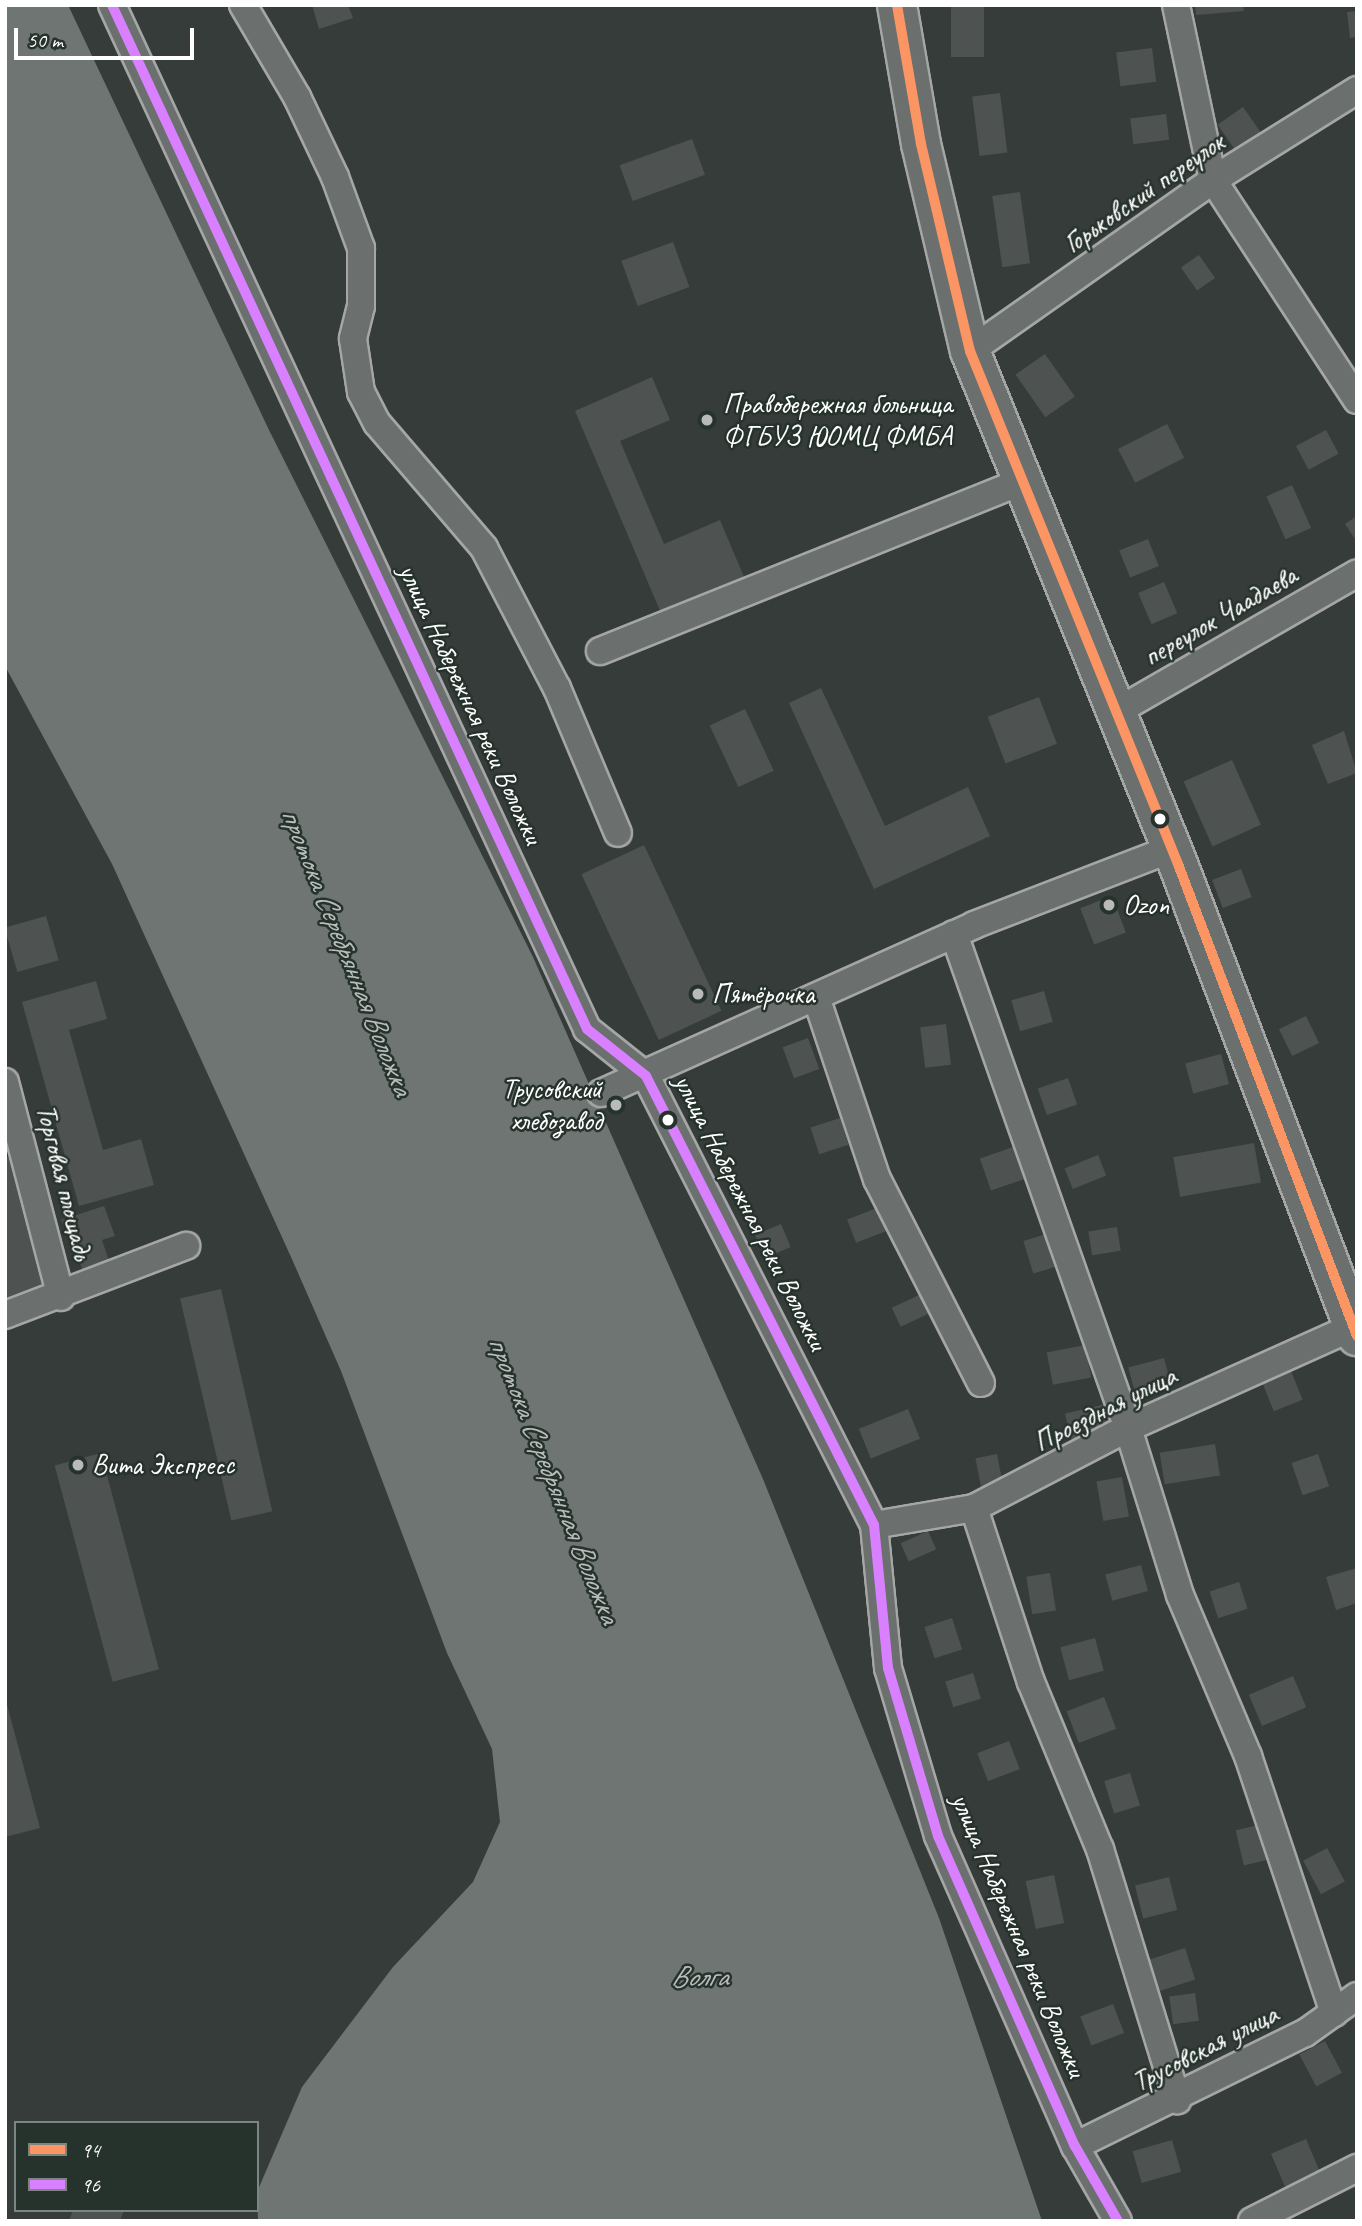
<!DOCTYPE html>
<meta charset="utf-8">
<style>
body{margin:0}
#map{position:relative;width:1362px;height:2226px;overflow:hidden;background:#363c39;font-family:Caveat,sans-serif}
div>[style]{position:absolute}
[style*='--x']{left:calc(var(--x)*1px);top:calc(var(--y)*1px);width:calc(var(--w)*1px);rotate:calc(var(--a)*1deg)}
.water>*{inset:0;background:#6e7572}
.building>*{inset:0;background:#4e5351;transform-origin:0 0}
.roads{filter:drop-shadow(2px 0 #a5a7a6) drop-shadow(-2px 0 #a5a7a6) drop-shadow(0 2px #a5a7a6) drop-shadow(0 -2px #a5a7a6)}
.street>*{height:26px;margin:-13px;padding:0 13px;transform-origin:13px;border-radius:13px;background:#6b6f6d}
.primary>*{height:38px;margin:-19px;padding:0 19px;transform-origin:19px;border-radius:19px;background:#6b6f6d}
.bus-1>*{height:10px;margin:-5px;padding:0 5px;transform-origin:5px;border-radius:5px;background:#fb9564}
.bus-2>*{height:10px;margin:-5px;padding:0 5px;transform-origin:5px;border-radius:5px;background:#d880ff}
.dots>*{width:19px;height:19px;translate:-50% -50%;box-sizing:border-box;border:4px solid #26332d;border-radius:50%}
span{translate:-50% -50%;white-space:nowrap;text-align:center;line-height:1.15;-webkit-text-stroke:5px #26332d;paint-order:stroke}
.street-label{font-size:28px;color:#fff}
.poi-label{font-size:28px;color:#fff}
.left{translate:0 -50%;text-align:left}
.right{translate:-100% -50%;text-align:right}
.water-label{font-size:30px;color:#b9bdbc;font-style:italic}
.frame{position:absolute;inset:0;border:7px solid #fff;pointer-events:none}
.legend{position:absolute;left:14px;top:2121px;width:245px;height:91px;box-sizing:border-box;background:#26332d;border:2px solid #7d8581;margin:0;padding:9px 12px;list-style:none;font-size:21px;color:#fff}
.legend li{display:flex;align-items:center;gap:14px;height:35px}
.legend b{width:35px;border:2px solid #7d8581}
.scale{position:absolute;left:14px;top:28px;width:180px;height:32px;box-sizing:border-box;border:4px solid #fff;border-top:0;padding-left:9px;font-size:21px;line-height:24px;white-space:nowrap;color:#fff;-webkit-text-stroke:5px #26332d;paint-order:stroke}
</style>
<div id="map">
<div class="water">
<div style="clip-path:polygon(5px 5px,68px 5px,269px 430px,533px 957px,763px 1479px,939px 1918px,1042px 2221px,258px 2221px,257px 2192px,302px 2087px,393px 1967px,473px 1882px,500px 1822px,492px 1749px,447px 1653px,341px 1371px,291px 1257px,112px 864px,5px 666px)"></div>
</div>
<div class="building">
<div style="clip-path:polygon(312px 5px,348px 5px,353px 18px,319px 29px)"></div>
<div style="left:951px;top:5px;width:33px;height:52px"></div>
<div style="clip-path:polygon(1195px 5px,1243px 5px,1244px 11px,1196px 15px)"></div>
<div style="clip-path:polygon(1357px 11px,1357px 37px,1350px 38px,1347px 12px)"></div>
<div style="left:1152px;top:48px;width:34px;height:36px;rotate:83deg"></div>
<div style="left:1000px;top:93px;width:60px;height:28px;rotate:83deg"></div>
<div style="left:1243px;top:107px;width:32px;height:31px;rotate:55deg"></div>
<div style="left:1166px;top:114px;width:26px;height:36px;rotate:83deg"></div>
<div style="left:692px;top:139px;width:38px;height:77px;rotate:70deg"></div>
<div style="left:1020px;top:192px;width:72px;height:28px;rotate:82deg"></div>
<div style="left:673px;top:242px;width:48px;height:55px;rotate:70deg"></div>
<div style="left:1199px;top:255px;width:28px;height:22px;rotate:55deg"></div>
<div style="left:1045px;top:354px;width:52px;height:36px;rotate:55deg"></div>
<div style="clip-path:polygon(652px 377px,670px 420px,620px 441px,664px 544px,720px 520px,744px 577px,661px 613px,575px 411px)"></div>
<div style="left:1167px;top:424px;width:38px;height:55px;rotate:63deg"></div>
<div style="left:1326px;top:430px;width:27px;height:34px;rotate:62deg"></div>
<div style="left:1292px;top:485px;width:47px;height:28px;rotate:66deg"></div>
<div style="clip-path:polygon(1357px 516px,1357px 542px,1345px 524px)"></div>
<div style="left:1148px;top:539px;width:29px;height:31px;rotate:68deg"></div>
<div style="left:1164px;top:582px;width:34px;height:28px;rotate:67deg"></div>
<div style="clip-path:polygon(821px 688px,885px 826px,968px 787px,990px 836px,874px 889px,789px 703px)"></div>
<div style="left:1039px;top:697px;width:50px;height:55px;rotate:69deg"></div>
<div style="left:745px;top:709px;width:68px;height:39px;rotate:65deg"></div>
<div style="clip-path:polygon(1344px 731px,1357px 773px,1328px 784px,1312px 745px)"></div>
<div style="left:1232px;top:760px;width:71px;height:53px;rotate:66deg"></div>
<div style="left:644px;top:845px;width:183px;height:69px;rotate:65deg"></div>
<div style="left:1241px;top:869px;width:30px;height:31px;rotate:69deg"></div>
<div style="left:1112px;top:896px;width:39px;height:34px;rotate:69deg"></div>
<div style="left:46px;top:916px;width:46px;height:43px;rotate:74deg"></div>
<div style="clip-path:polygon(96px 981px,107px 1019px,69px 1030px,103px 1150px,141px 1139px,154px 1185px,79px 1206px,22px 1002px)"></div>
<div style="left:1044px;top:991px;width:32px;height:34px;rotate:74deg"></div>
<div style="left:1306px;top:1016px;width:30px;height:30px;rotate:64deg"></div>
<div style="left:946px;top:1024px;width:41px;height:26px;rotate:83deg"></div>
<div style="left:808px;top:1038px;width:33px;height:27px;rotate:70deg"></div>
<div style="left:1221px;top:1054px;width:31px;height:37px;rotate:75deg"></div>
<div style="left:1068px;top:1078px;width:28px;height:32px;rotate:71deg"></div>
<div style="left:840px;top:1118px;width:28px;height:31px;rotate:72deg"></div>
<div style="left:1254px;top:1143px;width:40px;height:82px;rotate:80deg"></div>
<div style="left:1013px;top:1147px;width:34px;height:35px;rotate:71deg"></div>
<div style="clip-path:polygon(16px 1155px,48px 1287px,5px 1298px,5px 1158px)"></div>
<div style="left:1098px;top:1155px;width:22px;height:36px;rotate:68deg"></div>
<div style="clip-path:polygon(104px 1206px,115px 1236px,102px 1240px,110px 1264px,84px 1273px,61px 1220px)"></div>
<div style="left:877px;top:1208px;width:25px;height:32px;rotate:69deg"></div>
<div style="left:781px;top:1224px;width:25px;height:28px;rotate:67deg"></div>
<div style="left:1117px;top:1227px;width:24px;height:29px;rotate:81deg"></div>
<div style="left:1053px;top:1232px;width:34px;height:31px;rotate:73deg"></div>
<div style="left:221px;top:1289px;width:228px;height:42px;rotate:77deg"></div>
<div style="left:919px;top:1295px;width:21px;height:30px;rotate:65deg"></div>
<div style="left:1085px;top:1345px;width:33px;height:39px;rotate:79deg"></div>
<div style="left:1164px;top:1358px;width:23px;height:37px;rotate:75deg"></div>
<div style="left:1291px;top:1371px;width:31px;height:31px;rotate:68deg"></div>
<div style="left:1106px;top:1404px;width:27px;height:42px;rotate:77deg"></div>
<div style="left:908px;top:1409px;width:32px;height:53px;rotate:68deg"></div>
<div style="left:1215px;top:1444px;width:32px;height:56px;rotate:81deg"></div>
<div style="left:101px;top:1453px;width:224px;height:48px;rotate:75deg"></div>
<div style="left:997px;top:1454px;width:33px;height:22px;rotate:79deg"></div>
<div style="left:1318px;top:1454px;width:34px;height:28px;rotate:71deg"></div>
<div style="left:1122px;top:1477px;width:40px;height:26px;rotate:80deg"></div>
<div style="left:928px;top:1531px;width:20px;height:30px;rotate:66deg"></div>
<div style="left:1141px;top:1565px;width:27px;height:37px;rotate:75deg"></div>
<div style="clip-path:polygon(1357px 1568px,1357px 1603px,1336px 1610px,1326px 1577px)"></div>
<div style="left:1050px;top:1573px;width:38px;height:24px;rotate:81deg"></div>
<div style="left:1239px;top:1582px;width:28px;height:31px;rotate:72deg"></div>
<div style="left:952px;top:1618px;width:33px;height:29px;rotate:72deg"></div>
<div style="left:1095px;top:1638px;width:34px;height:36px;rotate:75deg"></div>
<div style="left:973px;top:1673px;width:27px;height:29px;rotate:73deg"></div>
<div style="left:1293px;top:1676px;width:34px;height:48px;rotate:67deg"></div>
<div style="clip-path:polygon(5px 1697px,40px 1828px,5px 1837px)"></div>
<div style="left:1104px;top:1697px;width:34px;height:40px;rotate:69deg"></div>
<div style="left:1009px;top:1741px;width:30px;height:34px;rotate:69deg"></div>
<div style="left:1130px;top:1773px;width:34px;height:27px;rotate:73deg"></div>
<div style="left:1263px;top:1824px;width:36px;height:28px;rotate:77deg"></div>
<div style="left:1327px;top:1848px;width:38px;height:27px;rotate:62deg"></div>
<div style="left:1054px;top:1875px;width:49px;height:29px;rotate:78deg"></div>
<div style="left:1169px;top:1877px;width:34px;height:35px;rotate:76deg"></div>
<div style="left:1185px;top:1948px;width:33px;height:38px;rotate:72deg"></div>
<div style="left:1195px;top:1993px;width:28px;height:26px;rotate:82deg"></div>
<div style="left:1113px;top:2004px;width:31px;height:35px;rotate:69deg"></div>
<div style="left:1325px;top:2041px;width:36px;height:29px;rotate:62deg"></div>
<div style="left:1306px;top:2139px;width:36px;height:38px;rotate:67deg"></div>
<div style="left:1172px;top:2140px;width:33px;height:41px;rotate:74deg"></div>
<div style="clip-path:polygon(73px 2210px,124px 2210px,120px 2221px,69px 2221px)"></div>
</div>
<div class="roads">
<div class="street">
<div style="--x:112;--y:5;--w:1129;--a:65.11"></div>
<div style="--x:587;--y:1029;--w:75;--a:38.5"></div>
<div style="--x:646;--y:1076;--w:504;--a:63.08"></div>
<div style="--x:874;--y:1525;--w:144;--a:84.4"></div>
<div style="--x:888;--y:1668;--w:175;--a:73.4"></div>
<div style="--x:938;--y:1836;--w:339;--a:66.2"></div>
<div style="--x:1075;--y:2146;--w:86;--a:60.2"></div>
<div style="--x:243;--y:5;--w:107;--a:59.6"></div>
<div style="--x:297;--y:97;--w:89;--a:64.6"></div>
<div style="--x:335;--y:177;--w:76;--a:69.9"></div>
<div style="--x:361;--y:248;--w:58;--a:90"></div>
<div style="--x:361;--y:306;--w:34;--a:104"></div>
<div style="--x:353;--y:339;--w:54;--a:81.4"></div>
<div style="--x:361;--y:392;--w:35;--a:63"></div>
<div style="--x:377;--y:423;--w:165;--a:49.4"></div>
<div style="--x:484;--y:548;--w:158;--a:62.5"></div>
<div style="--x:557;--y:688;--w:157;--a:67.2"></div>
<div style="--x:1176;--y:5;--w:179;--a:78.1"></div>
<div style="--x:1213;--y:180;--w:263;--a:56.8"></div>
<div style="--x:970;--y:351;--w:297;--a:-35.1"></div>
<div style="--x:1213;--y:180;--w:170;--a:-32"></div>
<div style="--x:600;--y:651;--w:455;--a:-21.9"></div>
<div style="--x:1114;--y:713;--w:280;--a:-29.9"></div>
<div style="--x:954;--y:934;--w:524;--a:70.6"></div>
<div style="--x:1128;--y:1428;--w:175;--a:72.7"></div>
<div style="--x:1180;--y:1595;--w:175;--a:67.1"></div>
<div style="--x:1248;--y:1756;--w:271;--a:71.5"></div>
<div style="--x:816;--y:997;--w:192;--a:71.5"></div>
<div style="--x:877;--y:1179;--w:229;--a:63"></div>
<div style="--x:5;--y:1082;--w:222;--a:75.4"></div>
<div style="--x:601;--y:1093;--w:409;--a:-24.2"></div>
<div style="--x:974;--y:925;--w:211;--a:-21.1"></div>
<div style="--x:5;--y:1315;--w:194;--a:-20.9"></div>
<div style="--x:974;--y:1508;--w:183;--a:71.9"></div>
<div style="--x:1031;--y:1682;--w:181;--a:67.6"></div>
<div style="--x:1100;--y:1849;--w:263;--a:72.9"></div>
<div style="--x:874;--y:1525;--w:101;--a:-9.6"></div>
<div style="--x:974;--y:1508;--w:174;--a:-27.5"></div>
<div style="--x:1128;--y:1428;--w:251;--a:-24.2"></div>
<div style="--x:1075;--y:2146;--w:256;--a:-26.2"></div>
<div style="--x:1305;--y:2033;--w:64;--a:-35.4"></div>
<div style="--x:1252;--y:2221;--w:118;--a:-26.8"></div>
</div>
<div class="primary">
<div style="--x:897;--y:5;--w:141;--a:80.2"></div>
<div style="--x:921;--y:144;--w:213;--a:76.7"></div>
<div style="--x:970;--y:351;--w:554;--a:67.93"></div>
<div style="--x:1178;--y:864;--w:505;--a:69.23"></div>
</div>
</div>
<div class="bus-1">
<div style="--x:897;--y:5;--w:141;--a:80.2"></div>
<div style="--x:921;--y:144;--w:213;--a:76.7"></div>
<div style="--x:970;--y:351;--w:554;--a:67.93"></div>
<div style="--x:1178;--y:864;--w:505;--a:69.23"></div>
</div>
<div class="bus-2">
<div style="--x:112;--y:5;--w:1129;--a:65.11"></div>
<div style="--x:587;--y:1029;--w:75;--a:38.5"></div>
<div style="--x:646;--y:1076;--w:504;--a:63.08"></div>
<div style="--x:874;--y:1525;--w:144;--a:84.4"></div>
<div style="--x:888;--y:1668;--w:175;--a:73.4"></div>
<div style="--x:938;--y:1836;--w:339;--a:66.2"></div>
<div style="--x:1075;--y:2146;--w:86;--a:60.2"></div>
</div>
<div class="dots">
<div style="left:707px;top:420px;background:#b9bbba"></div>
<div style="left:1160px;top:819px;background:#fff"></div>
<div style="left:1109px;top:905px;background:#b9bbba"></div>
<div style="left:698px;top:994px;background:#b9bbba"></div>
<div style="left:616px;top:1105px;background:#b9bbba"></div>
<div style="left:668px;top:1120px;background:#fff"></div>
<div style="left:78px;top:1465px;background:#b9bbba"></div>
</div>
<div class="street-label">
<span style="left:1144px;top:193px;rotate:-35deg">Горьковский переулок</span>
<span style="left:1220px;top:616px;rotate:-30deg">переулок Чаадаева</span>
<span style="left:471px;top:704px;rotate:65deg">улица Набережная реки Воложки</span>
<span style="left:64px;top:1182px;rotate:76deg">Торговая площадь</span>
<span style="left:751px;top:1212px;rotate:63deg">улица Набережная реки Воложки</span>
<span style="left:1105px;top:1409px;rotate:-27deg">Проездная улица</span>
<span style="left:1019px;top:1935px;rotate:67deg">улица Набережная реки Воложки</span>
<span style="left:1205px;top:2048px;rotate:-27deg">Трусовская улица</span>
</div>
<div class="poi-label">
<span class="left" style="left:723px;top:420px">Правобережная больница<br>ФГБУЗ ЮОМЦ ФМБА</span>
<span class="left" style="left:1123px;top:905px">Ozon</span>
<span class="left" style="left:712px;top:994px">Пятёрочка</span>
<span class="right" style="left:602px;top:1105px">Трусовский<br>хлебозавод</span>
<span class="left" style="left:92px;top:1465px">Вита Экспресс</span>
</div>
<div class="water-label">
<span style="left:347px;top:951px;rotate:68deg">протока Серебрянная Воложка</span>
<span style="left:554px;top:1479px;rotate:68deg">протока Серебрянная Воложка</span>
<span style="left:699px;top:1976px">Волга</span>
</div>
<div class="frame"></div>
<ul class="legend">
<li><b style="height:9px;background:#fb9564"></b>94</li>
<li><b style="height:9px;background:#d880ff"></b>96</li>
</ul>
<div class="scale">50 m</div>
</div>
